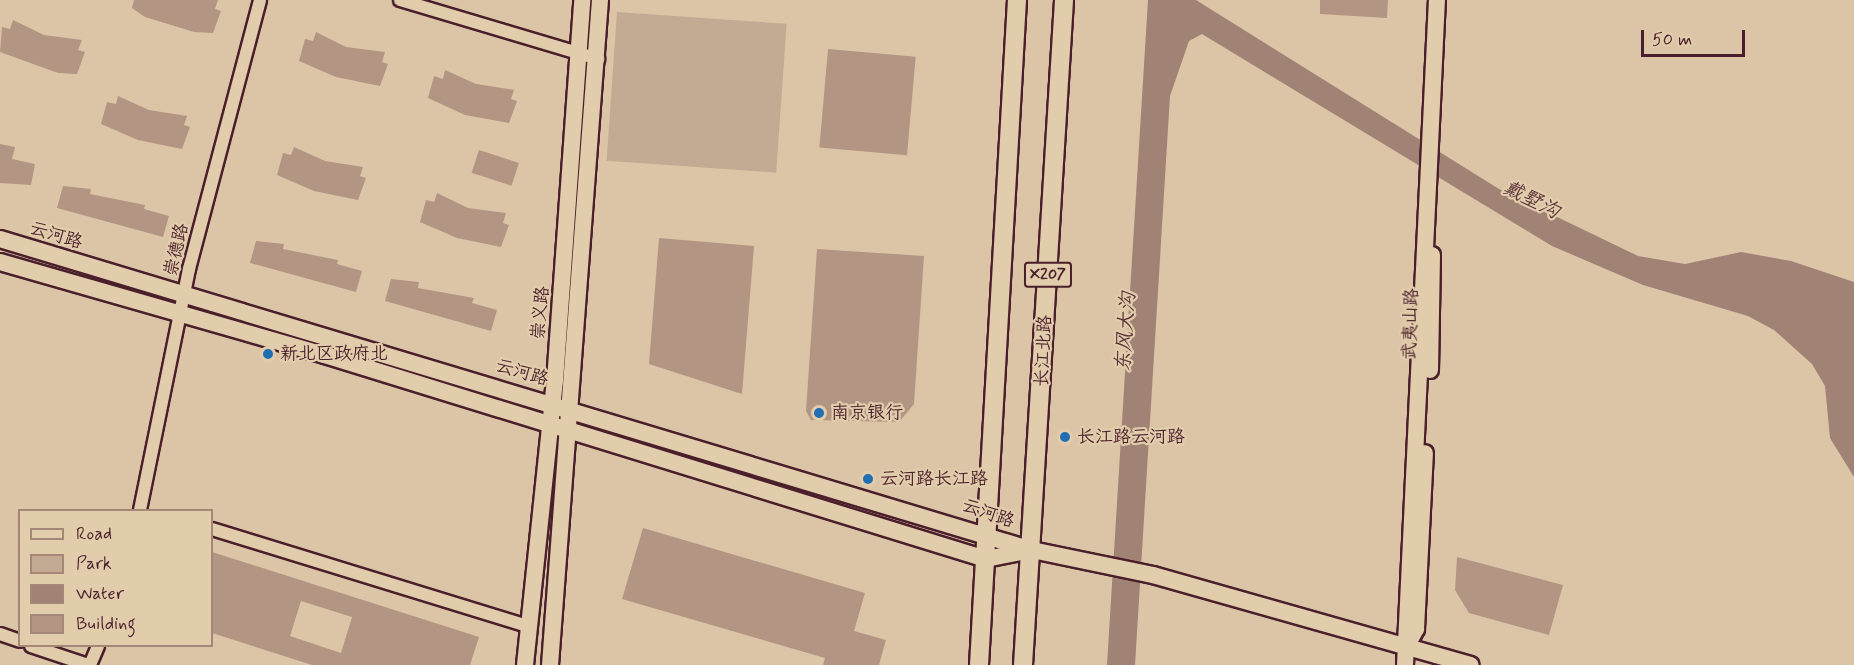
<!DOCTYPE html>
<meta charset="utf-8">
<style>
body{margin:0}
#map{position:relative;width:1854px;height:665px;overflow:hidden;background:#dbc5a6;font-family:Mynerve,"LXGW WenKai TC",sans-serif}
div>[style]{position:absolute}
[style*='--x']{left:calc(var(--x)*1px);top:calc(var(--y)*1px);width:calc(var(--w)*1px);rotate:calc(var(--a)*1deg)}
.green>*{inset:0;background:#c3aa92;transform-origin:0 0}
.water>*{inset:0;background:#a18376}
.building>*{inset:0;background:#b29683;transform-origin:0 0}
.roads{filter:drop-shadow(2px 0 #4a1f2b) drop-shadow(-2px 0 #4a1f2b) drop-shadow(0 2px #4a1f2b) drop-shadow(0 -2px #4a1f2b)}
.street>*{height:12px;margin:-6px;padding:0 6px;transform-origin:6px;border-radius:6px;background:#e1ccab}
.secondary>*{height:16px;margin:-8px;padding:0 8px;transform-origin:8px;border-radius:8px;background:#e1ccab}
.primary>*{height:18px;margin:-9px;padding:0 9px;transform-origin:9px;border-radius:9px;background:#e1ccab}
.dots>*{width:16px;height:16px;translate:-50% -50%;box-sizing:border-box;border:3px solid #e1ccab;border-radius:50%}
span{translate:-50% -50%;white-space:nowrap;text-align:center;line-height:1.15;-webkit-text-stroke:4.5px #e1ccab;paint-order:stroke}
.shield-label span{padding:2px 4px;background:#e1ccab;border:2px solid;border-radius:4px;-webkit-text-stroke-width:0}
.shield-label{font-size:16px;color:#4a1f2b;font-weight:700}
.street-label{font-size:18px;color:#4a1f2b}
.poi-label{font-size:18px;color:#4a1f2b}
.left{translate:0 -50%;text-align:left}
.water-label{font-size:20px;color:#5b333a;font-style:italic}
.legend{position:absolute;left:18px;top:509px;width:195px;height:138px;box-sizing:border-box;background:#e1ccab;border:2px solid #a58778;margin:0;padding:8px 10px;list-style:none;font-size:18px;color:#4a1f2b}
.legend li{display:flex;align-items:center;gap:12px;height:30px}
.legend b{width:30px;border:2px solid #a58778}
.scale{position:absolute;left:1641px;top:30px;width:104px;height:27px;box-sizing:border-box;border:3px solid #4a1f2b;border-top:0;padding-left:8px;font-size:18px;line-height:21px;white-space:nowrap;color:#4a1f2b;-webkit-text-stroke:4px #e1ccab;paint-order:stroke}
</style>
<div id="map">
<div class="green">
<div style="left:617px;top:12px;width:170px;height:149px;rotate:4deg"></div>
</div>
<div class="water">
<div style="clip-path:polygon(1148px 0,1196px 0,1499px 189px,1638px 256px,1685px 264px,1741px 252px,1791px 261px,1854px 282px,1854px 477px,1830px 438px,1825px 386px,1812px 364px,1774px 330px,1748px 316px,1643px 285px,1552px 246px,1202px 34px,1189px 41px,1170px 96px,1135px 665px,1107px 665px)"></div>
</div>
<div class="building">
<div style="clip-path:polygon(134px 0,218px 0,215px 9px,221px 11px,213px 33px,194px 32px,145px 17px,132px 8px)"></div>
<div style="clip-path:polygon(1320px 0,1388px 0,1387px 18px,1320px 14px)"></div>
<div style="clip-path:polygon(13px 20px,44px 35px,82px 40px,78px 50px,85px 52px,77px 74px,58px 73px,0 52px,2px 27px,10px 29px)"></div>
<div style="clip-path:polygon(316px 32px,346px 47px,385px 52px,382px 62px,388px 64px,380px 86px,336px 77px,299px 61px,305px 39px,313px 41px)"></div>
<div style="left:828px;top:49px;width:88px;height:99px;rotate:5deg"></div>
<div style="clip-path:polygon(445px 70px,476px 84px,514px 90px,511px 99px,517px 101px,509px 123px,465px 115px,428px 98px,434px 76px,443px 79px)"></div>
<div style="clip-path:polygon(118px 96px,149px 110px,187px 116px,184px 125px,190px 127px,182px 149px,138px 140px,101px 124px,107px 102px,116px 104px)"></div>
<div style="clip-path:polygon(0 144px,15px 147px,12px 159px,35px 164px,31px 185px,0 183px)"></div>
<div style="clip-path:polygon(294px 147px,325px 161px,363px 167px,360px 176px,366px 178px,358px 200px,314px 191px,277px 175px,283px 153px,291px 155px)"></div>
<div style="left:479px;top:150px;width:42px;height:24px;rotate:18deg"></div>
<div style="clip-path:polygon(63px 186px,91px 189px,90px 194px,145px 205px,144px 209px,169px 216px,163px 237px,57px 208px)"></div>
<div style="clip-path:polygon(437px 193px,468px 208px,506px 213px,503px 223px,509px 225px,501px 247px,457px 238px,420px 222px,426px 200px,434px 202px)"></div>
<div style="clip-path:polygon(659px 238px,754px 246px,742px 394px,649px 364px)"></div>
<div style="clip-path:polygon(256px 241px,284px 244px,283px 249px,338px 260px,337px 264px,362px 271px,356px 292px,250px 263px)"></div>
<div style="clip-path:polygon(817px 249px,924px 256px,914px 404px,899px 422px,811px 420px,806px 411px)"></div>
<div style="clip-path:polygon(391px 279px,419px 282px,418px 288px,474px 298px,472px 303px,497px 310px,491px 331px,385px 301px)"></div>
<div style="clip-path:polygon(643px 528px,865px 593px,854px 631px,886px 640px,879px 665px,823px 665px,825px 658px,622px 599px)"></div>
<div style="clip-path:polygon(evenodd,212px 552px,479px 637px,470px 665px,312px 665px,212px 633px,212px 552px,301px 601px,352px 617px,341px 653px,290px 636px,301px 601px)"></div>
<div style="clip-path:polygon(1457px 557px,1563px 585px,1549px 635px,1469px 613px,1455px 590px)"></div>
</div>
<div class="roads">
<div class="street">
<div style="--x:400;--y:0;--w:207;--a:16.6"></div>
<div style="--x:140;--y:510;--w:246;--a:-78.5"></div>
<div style="--x:189;--y:269;--w:278;--a:-75.2"></div>
<div style="--x:212;--y:529;--w:330;--a:17.1"></div>
<div style="--x:0;--y:634;--w:21;--a:19"></div>
<div style="--x:31;--y:646;--w:60;--a:18.4"></div>
<div style="--x:90;--y:665;--w:21;--a:-67"></div>
</div>
<div class="secondary">
<div style="--x:0;--y:239;--w:1078;--a:16.77"></div>
<div style="--x:1032;--y:550;--w:124;--a:11.7"></div>
<div style="--x:1153;--y:575;--w:330;--a:15.8"></div>
<div style="--x:0;--y:262;--w:338;--a:16"></div>
<div style="--x:325;--y:355;--w:692;--a:17.15"></div>
<div style="--x:986;--y:559;--w:46;--a:-11.3"></div>
<div style="--x:1430;--y:370;--w:115;--a:-89"></div>
<div style="--x:1406;--y:647;--w:21;--a:-61"></div>
<div style="--x:1416;--y:629;--w:176;--a:-87.1"></div>
<div style="--x:525;--y:665;--w:286;--a:-84"></div>
<div style="--x:555;--y:381;--w:382;--a:-85.9"></div>
<div style="--x:550;--y:665;--w:667;--a:-85.7"></div>
<div style="--x:1405;--y:665;--w:666;--a:-87.25"></div>
</div>
<div class="primary">
<div style="--x:979;--y:665;--w:666;--a:-86.73"></div>
<div style="--x:1023;--y:665;--w:666;--a:-86.47"></div>
</div>
</div>
<div class="dots">
<div style="left:268px;top:354px;background:#1f6fb2"></div>
<div style="left:819px;top:413px;background:#1f6fb2"></div>
<div style="left:1065px;top:437px;background:#1f6fb2"></div>
<div style="left:868px;top:479px;background:#1f6fb2"></div>
</div>
<div class="shield-label">
<span style="left:1048px;top:275px">X207</span>
</div>
<div class="street-label">
<span style="left:56px;top:236px;rotate:17deg">云河路</span>
<span style="left:177px;top:250px;rotate:-77deg">崇德路</span>
<span style="left:541px;top:313px;rotate:-85deg">崇义路</span>
<span style="left:1411px;top:324px;rotate:-88deg">武夷山路</span>
<span style="left:1044px;top:351px;rotate:-87deg">长江北路</span>
<span style="left:522px;top:373px;rotate:16deg">云河路</span>
<span style="left:988px;top:514px;rotate:19deg">云河路</span>
</div>
<div class="poi-label">
<span class="left" style="left:280px;top:354px">新北区政府北</span>
<span class="left" style="left:831px;top:413px">南京银行</span>
<span class="left" style="left:1077px;top:437px">长江路云河路</span>
<span class="left" style="left:880px;top:479px">云河路长江路</span>
</div>
<div class="water-label">
<span style="left:1531px;top:200px;rotate:27deg">戴墅沟</span>
<span style="left:1126px;top:332px;rotate:-86deg">东风大沟</span>
</div>
<ul class="legend">
<li><b style="height:8px;background:#e1ccab"></b>Road</li>
<li><b style="height:16px;background:#c3aa92"></b>Park</li>
<li><b style="height:16px;background:#a18376"></b>Water</li>
<li><b style="height:16px;background:#b29683"></b>Building</li>
</ul>
<div class="scale">50 m</div>
</div>
